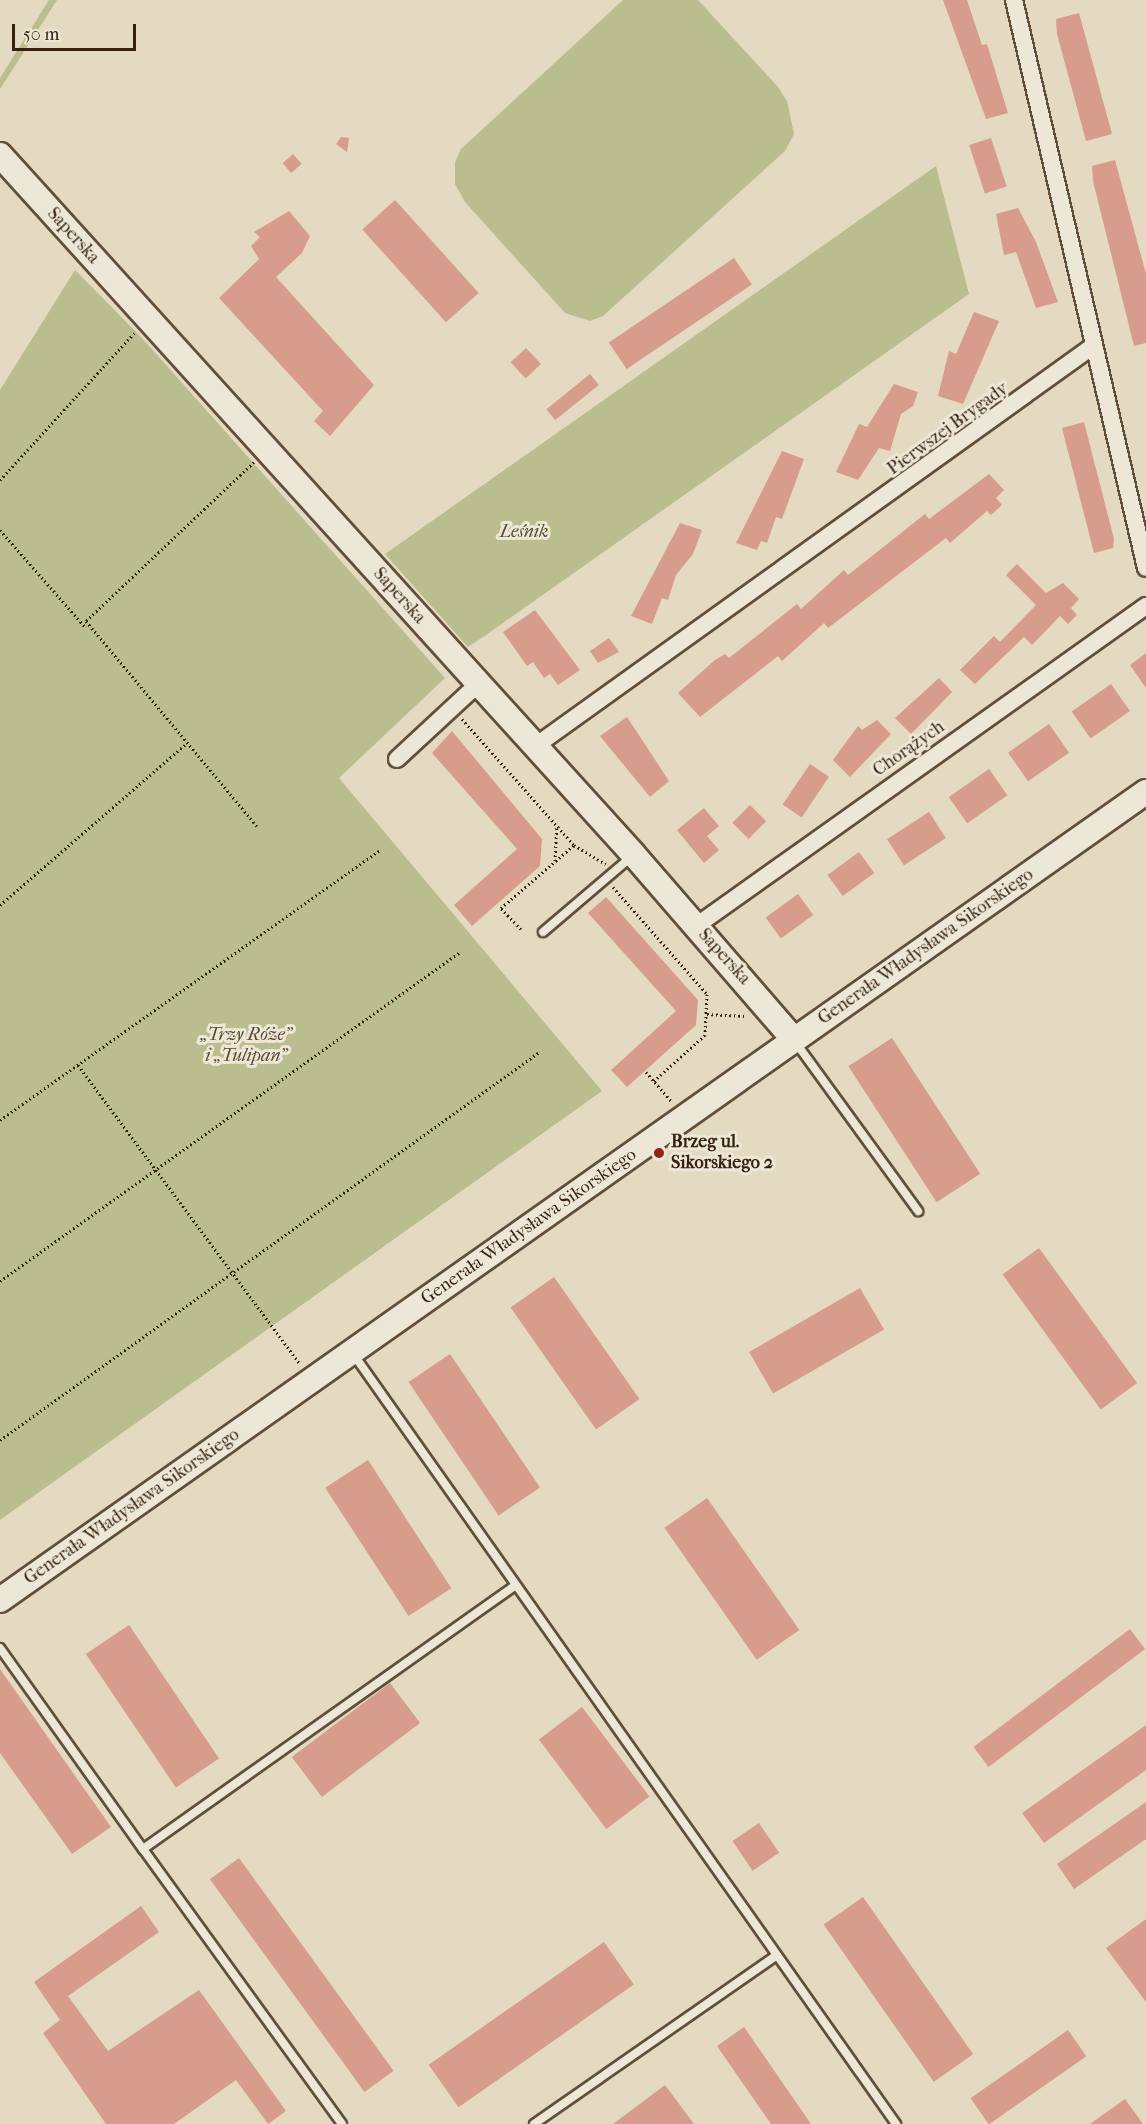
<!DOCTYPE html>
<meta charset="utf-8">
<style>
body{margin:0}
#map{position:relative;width:1146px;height:2124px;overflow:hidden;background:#e3dac1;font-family:"IM FELL French Canon",serif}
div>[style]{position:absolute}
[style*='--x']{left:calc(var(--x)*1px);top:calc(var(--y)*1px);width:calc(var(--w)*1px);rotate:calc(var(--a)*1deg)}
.green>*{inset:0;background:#babd8e}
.building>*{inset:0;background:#d79c8b;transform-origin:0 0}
.path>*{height:3px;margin-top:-1.5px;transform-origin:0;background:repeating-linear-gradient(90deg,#36210e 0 1.5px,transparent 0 4.5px)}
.roads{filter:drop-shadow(2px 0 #614f3b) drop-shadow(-2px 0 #614f3b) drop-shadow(0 2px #614f3b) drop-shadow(0 -2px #614f3b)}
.lane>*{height:8px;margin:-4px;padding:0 4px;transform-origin:4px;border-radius:4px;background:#ede7d7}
.street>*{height:16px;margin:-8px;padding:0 8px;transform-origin:8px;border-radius:8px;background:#ede7d7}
.secondary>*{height:24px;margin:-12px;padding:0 12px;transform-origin:12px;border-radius:12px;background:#ede7d7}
.dots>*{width:16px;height:16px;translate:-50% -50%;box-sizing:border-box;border:3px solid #ede7d7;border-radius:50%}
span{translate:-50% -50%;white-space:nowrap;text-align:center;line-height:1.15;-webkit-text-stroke:6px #ede7d7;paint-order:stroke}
.street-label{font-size:18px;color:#36210e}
.park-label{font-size:18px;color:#57482e;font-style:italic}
.poi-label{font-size:18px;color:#36210e;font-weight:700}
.left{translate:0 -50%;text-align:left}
.scale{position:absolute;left:12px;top:24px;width:124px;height:27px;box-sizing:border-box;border:3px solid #36210e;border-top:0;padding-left:8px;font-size:18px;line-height:21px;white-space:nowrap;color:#36210e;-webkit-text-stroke:4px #ede7d7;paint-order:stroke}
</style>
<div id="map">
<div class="green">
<div style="clip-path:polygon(49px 0,57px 0,0 89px,0 78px)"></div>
<div style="clip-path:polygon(623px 0,698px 0,778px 87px,787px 101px,794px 134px,785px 151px,603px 316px,590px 321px,565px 313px,465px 202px,455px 184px,455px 162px,461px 149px)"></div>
<div style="clip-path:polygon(936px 166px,969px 294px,486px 635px,468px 647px,385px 554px)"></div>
<div style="clip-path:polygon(75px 270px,142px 338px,445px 678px,339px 778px,602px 1091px,0 1520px,0 390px)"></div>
</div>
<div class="building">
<div style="clip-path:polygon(943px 0,967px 0,982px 45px,987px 44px,1008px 113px,986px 119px)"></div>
<div style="clip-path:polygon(1079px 13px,1112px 134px,1086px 141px,1057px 34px,1056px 19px)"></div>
<div style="clip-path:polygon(341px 137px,349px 138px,347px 152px,336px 144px)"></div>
<div style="left:991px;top:138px;width:51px;height:23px;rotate:72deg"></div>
<div style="left:293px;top:154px;width:13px;height:14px;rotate:48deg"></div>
<div style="clip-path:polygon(1115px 160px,1146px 274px,1146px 343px,1134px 346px,1093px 181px,1092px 166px)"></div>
<div style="left:395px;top:200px;width:125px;height:44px;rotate:48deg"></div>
<div style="clip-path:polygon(1018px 208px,1036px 242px,1058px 302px,1036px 308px,1016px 252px,1004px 255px,996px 214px)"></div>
<div style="clip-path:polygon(289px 211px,310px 236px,302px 253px,276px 277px,374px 385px,330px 436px,314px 421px,323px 411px,219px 298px,259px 259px,251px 246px,260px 237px,254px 232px)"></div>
<div style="left:734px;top:258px;width:32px;height:151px;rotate:56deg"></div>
<div style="clip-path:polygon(974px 312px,999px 321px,963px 404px,938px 396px,949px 351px,956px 354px)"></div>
<div style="left:526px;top:348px;width:22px;height:21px;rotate:47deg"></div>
<div style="left:590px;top:374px;width:14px;height:56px;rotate:51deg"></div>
<div style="clip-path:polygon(894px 384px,918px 392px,913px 406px,901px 414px,890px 451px,879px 448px,858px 480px,836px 472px,859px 424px,867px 427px)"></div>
<div style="clip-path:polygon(1084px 422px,1114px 539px,1113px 548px,1094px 553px,1062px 428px)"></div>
<div style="clip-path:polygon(782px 451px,804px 459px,782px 519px,776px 517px,767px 543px,761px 541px,757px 550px,736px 543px)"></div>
<div style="clip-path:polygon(989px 474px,1004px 490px,996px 498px,1002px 505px,991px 515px,987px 511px,950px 543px,946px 538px,828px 628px,824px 623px,782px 661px,778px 656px,700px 717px,678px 693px,715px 660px,725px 654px,729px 658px,797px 604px,801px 609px,844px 570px,848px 575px,925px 514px,929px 519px)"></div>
<div style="clip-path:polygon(680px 523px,702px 530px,693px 554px,676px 575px,668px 600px,662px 598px,652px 624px,631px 616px)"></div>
<div style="clip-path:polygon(1017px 564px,1046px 593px,1063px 583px,1079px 599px,1071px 608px,1077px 615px,1068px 624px,1060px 616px,1032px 645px,1024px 637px,975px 684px,960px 670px,994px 636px,1000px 642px,1036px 605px,1006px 575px)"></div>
<div style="clip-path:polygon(535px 610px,580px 670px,558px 685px,550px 674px,544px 678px,533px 662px,527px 666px,503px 632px)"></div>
<div style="clip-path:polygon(609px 638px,619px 652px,598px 663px,590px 651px)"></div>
<div style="clip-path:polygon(1146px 653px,1146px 688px,1130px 665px)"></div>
<div style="clip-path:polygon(939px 678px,952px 692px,911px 734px,895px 718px)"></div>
<div style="left:1111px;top:684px;width:33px;height:48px;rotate:55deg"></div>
<div style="clip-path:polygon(627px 717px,669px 781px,650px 797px,600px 736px)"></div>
<div style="clip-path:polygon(877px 720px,891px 734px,850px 777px,833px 760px,858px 726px,862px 730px)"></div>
<div style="left:1049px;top:724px;width:35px;height:50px;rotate:55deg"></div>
<div style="clip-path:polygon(452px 731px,542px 839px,540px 866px,472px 926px,454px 905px,517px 849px,432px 753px)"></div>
<div style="left:810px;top:764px;width:23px;height:49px;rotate:34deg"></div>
<div style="left:989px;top:769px;width:32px;height:49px;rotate:55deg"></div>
<div style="left:750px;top:805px;width:23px;height:25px;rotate:45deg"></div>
<div style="clip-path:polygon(704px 808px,719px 826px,707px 836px,719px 850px,704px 863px,677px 830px)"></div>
<div style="left:929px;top:812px;width:31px;height:50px;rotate:57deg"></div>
<div style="left:859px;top:852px;width:26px;height:39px;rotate:54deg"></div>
<div style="left:798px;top:894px;width:26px;height:40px;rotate:54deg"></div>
<div style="clip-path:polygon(606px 897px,698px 1000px,696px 1025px,627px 1087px,611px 1070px,676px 1011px,588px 913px)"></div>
<div style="left:892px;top:1038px;width:162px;height:52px;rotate:57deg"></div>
<div style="left:1039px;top:1248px;width:167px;height:45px;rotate:54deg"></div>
<div style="left:554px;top:1277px;width:149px;height:53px;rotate:55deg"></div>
<div style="left:860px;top:1288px;width:48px;height:128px;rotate:60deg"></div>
<div style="left:450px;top:1354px;width:161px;height:50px;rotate:56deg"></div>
<div style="left:368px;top:1460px;width:153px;height:51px;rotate:57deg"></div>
<div style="left:707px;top:1498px;width:161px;height:52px;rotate:55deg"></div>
<div style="left:129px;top:1625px;width:161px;height:52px;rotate:56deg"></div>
<div style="left:1130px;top:1629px;width:25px;height:196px;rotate:53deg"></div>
<div style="clip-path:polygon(0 1669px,111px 1827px,72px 1854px,0 1753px)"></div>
<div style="left:390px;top:1683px;width:50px;height:123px;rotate:53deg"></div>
<div style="left:582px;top:1707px;width:112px;height:54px;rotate:53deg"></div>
<div style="clip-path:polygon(1146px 1725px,1146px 1770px,1044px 1843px,1022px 1813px)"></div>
<div style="clip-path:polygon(1146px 1802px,1146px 1839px,1074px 1889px,1057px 1864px)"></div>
<div style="left:759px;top:1823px;width:36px;height:32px;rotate:56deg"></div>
<div style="left:239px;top:1858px;width:263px;height:36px;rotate:54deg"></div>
<div style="left:863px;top:1897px;width:192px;height:48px;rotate:55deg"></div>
<div style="clip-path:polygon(141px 1906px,159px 1932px,68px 1996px,108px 2051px,199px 1990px,286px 2111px,268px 2124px,236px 2080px,174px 2124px,106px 2124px,43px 2033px,60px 2020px,34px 1982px)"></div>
<div style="clip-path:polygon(1146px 1919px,1146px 2002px,1106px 1948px)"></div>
<div style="left:604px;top:1942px;width:52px;height:214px;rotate:55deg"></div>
<div style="clip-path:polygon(744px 2027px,811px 2124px,771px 2124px,717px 2046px)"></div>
<div style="left:1068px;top:2030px;width:32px;height:119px;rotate:55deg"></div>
<div style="clip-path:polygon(665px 2085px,694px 2124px,613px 2124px)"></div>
<div style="clip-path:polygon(1125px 2099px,1143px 2124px,1090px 2124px)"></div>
</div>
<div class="path">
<div style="--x:254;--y:462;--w:231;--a:136.6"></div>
<div style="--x:86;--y:621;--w:267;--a:50.2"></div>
<div style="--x:0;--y:480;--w:199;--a:-47.6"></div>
<div style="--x:0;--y:530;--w:130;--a:48.7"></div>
<div style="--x:462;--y:719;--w:169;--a:48.4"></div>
<div style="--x:574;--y:845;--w:37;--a:31"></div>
<div style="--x:555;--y:861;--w:34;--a:-87"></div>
<div style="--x:613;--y:887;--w:142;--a:48.7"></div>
<div style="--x:707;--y:994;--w:41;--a:92.8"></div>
<div style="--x:705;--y:1035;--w:69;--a:138"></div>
<div style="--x:0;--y:905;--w:245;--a:-40.9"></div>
<div style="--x:521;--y:929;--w:29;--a:-134"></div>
<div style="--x:501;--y:908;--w:96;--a:-40.8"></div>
<div style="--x:707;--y:1014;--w:39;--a:3"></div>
<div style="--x:78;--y:1065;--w:372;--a:53.4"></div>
<div style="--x:646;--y:1072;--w:40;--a:49"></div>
<div style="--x:0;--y:1120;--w:465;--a:-35.4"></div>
<div style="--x:0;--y:1281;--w:566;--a:-35.57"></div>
<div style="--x:0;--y:1440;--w:663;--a:-35.73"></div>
</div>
<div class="roads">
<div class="lane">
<div style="--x:543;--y:932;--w:116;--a:-40.4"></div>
<div style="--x:796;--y:1043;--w:208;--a:54"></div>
<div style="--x:354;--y:1355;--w:941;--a:54.82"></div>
<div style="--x:0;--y:1648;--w:247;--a:54.6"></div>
<div style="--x:143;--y:1849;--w:453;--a:-35.3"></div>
<div style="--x:143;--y:1849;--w:339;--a:54.1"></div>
<div style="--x:534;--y:2124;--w:295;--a:-34.8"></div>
</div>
<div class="street">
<div style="--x:1014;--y:0;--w:583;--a:76.92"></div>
<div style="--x:534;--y:747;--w:688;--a:-35.65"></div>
<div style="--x:397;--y:759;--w:112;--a:-42.8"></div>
<div style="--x:696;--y:926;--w:552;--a:-35.42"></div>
</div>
<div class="secondary">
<div style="--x:0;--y:155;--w:944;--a:47.83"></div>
<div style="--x:634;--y:855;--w:245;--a:49.1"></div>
<div style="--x:0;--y:1600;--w:1402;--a:-35.19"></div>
</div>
</div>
<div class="dots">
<div style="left:659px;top:1153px;background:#8f2418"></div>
</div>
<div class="street-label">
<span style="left:73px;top:236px;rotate:48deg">Saperska</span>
<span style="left:948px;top:429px;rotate:-36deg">Pierwszej Brygady</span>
<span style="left:399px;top:596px;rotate:48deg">Saperska</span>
<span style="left:909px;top:749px;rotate:-35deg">Chorążych</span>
<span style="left:926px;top:947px;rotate:-35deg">Generała Władysława Sikorskiego</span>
<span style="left:724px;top:957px;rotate:48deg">Saperska</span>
<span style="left:529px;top:1227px;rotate:-35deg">Generała Władysława Sikorskiego</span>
<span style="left:132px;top:1507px;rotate:-35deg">Generała Władysława Sikorskiego</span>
</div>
<div class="park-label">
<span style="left:524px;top:532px">Leśnik</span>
<span style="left:246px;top:1046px">„Trzy Róże”<br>i „Tulipan”</span>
</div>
<div class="poi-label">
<span class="left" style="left:671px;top:1153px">Brzeg ul.<br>Sikorskiego 2</span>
</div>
<div class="scale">50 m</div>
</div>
